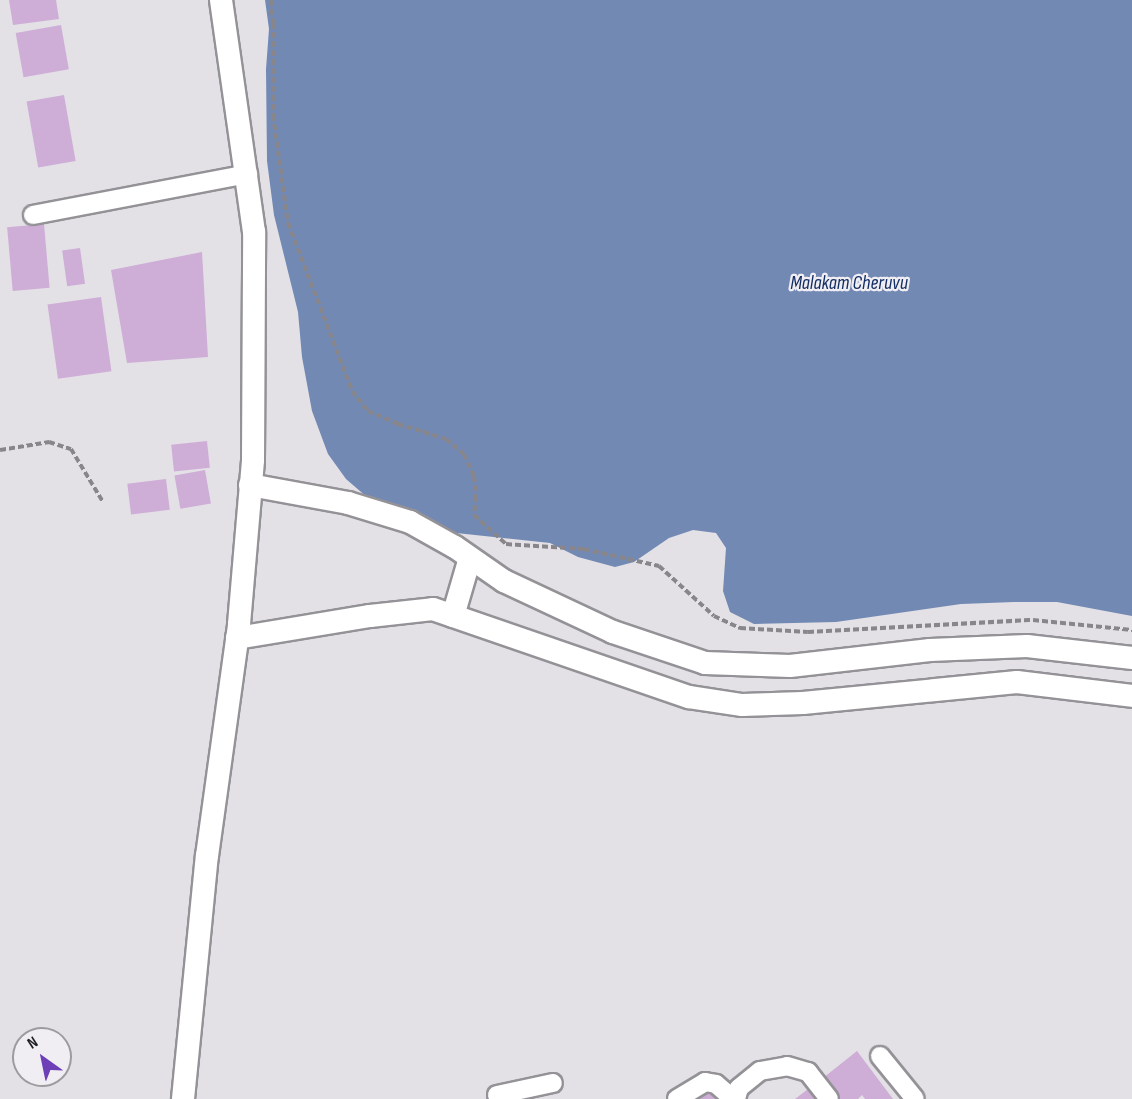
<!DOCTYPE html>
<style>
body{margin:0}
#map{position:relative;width:1132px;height:1099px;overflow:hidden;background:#e3e1e6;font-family:"Sofia Sans Condensed",sans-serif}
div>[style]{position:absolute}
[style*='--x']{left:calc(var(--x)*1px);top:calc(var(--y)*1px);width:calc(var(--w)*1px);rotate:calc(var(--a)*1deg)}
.water>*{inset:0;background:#7289b4}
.building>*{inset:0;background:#ceadd7;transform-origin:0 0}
.path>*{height:4px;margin-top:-2px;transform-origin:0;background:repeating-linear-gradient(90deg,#88868a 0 6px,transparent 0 9px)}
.roads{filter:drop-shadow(2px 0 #949297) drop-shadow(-2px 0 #949297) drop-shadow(0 2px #949297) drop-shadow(0 -2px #949297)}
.minor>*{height:18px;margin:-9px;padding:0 9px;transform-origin:9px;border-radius:9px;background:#fff}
.tertiary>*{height:22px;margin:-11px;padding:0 11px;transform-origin:11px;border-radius:11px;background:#fff}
span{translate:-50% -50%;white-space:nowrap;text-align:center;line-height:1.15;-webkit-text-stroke:4.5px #f0eef3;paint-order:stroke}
.water-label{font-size:20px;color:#132e64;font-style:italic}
.north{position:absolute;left:12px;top:1027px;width:60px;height:60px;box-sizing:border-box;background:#f0eef3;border:2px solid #9c9b9f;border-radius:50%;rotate:327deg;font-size:16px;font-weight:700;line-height:24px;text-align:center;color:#1f1f21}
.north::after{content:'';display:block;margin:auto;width:21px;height:27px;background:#6d40b8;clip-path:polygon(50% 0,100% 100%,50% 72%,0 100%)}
</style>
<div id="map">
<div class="water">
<div style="clip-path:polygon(265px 0,1132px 0,1132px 616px,1057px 602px,1014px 602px,961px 604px,836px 622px,754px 624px,730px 612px,723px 591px,726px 548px,716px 533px,693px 530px,669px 538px,634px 562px,615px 567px,578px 557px,550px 543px,447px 532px,382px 510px,346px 479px,328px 454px,312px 411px,302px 357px,298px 312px,274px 215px,267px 161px,266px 69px,269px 29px)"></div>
</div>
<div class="building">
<div style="clip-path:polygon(9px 0,56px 0,59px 19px,13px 25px)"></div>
<div style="left:61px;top:25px;width:45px;height:46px;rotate:80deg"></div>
<div style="left:64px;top:95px;width:67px;height:38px;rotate:80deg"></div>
<div style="left:44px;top:224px;width:64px;height:37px;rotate:85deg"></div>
<div style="left:80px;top:248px;width:36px;height:18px;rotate:82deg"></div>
<div style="clip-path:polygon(202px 252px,208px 357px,127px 363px,111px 270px)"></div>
<div style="left:101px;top:297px;width:75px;height:54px;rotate:82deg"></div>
<div style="left:207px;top:441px;width:27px;height:36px;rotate:84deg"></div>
<div style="left:205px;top:470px;width:34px;height:31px;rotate:80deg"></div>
<div style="left:166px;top:479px;width:31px;height:39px;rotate:83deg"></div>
<div style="clip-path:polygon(857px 1051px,893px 1099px,865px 1099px,862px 1095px,858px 1099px,839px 1099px,823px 1078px)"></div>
<div style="clip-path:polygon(705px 1084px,717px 1099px,687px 1099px)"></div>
<div style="clip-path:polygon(808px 1089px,816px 1099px,795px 1099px)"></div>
</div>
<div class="path">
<div style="--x:271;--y:0;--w:23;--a:85"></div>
<div style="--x:273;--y:23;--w:92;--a:90"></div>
<div style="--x:273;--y:115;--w:109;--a:82.1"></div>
<div style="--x:288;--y:223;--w:180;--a:69.1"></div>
<div style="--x:352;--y:391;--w:26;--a:51"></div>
<div style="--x:368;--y:411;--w:33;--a:23"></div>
<div style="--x:398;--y:424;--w:50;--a:17.4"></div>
<div style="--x:446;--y:439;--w:23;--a:40"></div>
<div style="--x:464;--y:454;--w:24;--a:66"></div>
<div style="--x:474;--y:476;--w:20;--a:84"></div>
<div style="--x:476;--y:496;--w:19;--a:96"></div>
<div style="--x:474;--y:515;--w:43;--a:42.2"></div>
<div style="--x:506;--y:544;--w:78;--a:3.7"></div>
<div style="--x:584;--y:549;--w:77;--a:12.8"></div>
<div style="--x:659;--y:566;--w:74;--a:42.3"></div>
<div style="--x:714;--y:616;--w:29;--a:25"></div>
<div style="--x:740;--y:628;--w:68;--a:3.4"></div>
<div style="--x:808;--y:632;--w:225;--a:-3.1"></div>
<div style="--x:1033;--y:620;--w:100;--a:5.8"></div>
<div style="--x:0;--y:450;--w:50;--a:-9.3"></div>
<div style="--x:49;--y:442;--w:23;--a:18"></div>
<div style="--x:71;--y:449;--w:62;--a:58.9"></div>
</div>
<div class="roads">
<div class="minor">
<div style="--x:33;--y:215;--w:219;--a:-10.8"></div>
<div style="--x:880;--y:1056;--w:55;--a:50.9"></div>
<div style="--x:497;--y:1095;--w:57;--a:-12.1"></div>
<div style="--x:677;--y:1099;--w:33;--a:-31"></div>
<div style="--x:705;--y:1082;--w:11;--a:10"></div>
<div style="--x:716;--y:1084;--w:23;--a:41"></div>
<div style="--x:736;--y:1099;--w:11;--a:-75"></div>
<div style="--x:739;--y:1088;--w:27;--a:-39"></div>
<div style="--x:760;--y:1071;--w:27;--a:-10"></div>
<div style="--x:787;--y:1066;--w:22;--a:16"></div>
<div style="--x:808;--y:1072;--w:34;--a:52"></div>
</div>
<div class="tertiary">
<div style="--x:250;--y:485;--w:100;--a:10.4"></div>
<div style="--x:348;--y:503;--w:65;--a:17"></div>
<div style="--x:410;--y:522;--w:51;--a:29.1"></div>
<div style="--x:455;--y:547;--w:60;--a:34.8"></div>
<div style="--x:504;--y:581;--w:120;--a:25.1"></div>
<div style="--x:613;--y:632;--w:97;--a:18.6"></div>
<div style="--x:705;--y:663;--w:85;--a:2"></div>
<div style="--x:790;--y:666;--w:141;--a:-6.5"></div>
<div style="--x:930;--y:650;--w:97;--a:-2.4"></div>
<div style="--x:1027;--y:646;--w:106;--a:6.5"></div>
<div style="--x:453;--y:616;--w:60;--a:-73.7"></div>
<div style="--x:237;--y:638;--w:135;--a:-9.4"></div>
<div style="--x:370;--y:616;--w:63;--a:-6.3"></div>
<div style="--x:433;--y:609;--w:271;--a:19"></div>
<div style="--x:689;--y:697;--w:54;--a:8.6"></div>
<div style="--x:742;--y:705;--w:61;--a:-1.9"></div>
<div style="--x:803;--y:703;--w:215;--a:-5.6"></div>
<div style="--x:1017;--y:682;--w:116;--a:6.9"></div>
<div style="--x:183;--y:1099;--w:244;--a:-84.4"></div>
<div style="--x:207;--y:856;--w:234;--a:-82.1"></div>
<div style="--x:239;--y:624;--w:165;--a:-85.1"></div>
<div style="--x:253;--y:460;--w:228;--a:-89.7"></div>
<div style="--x:254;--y:232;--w:234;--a:-98.1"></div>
</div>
</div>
<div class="water-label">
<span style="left:849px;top:283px">Malakam Cheruvu</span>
</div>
<div class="north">N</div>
</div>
